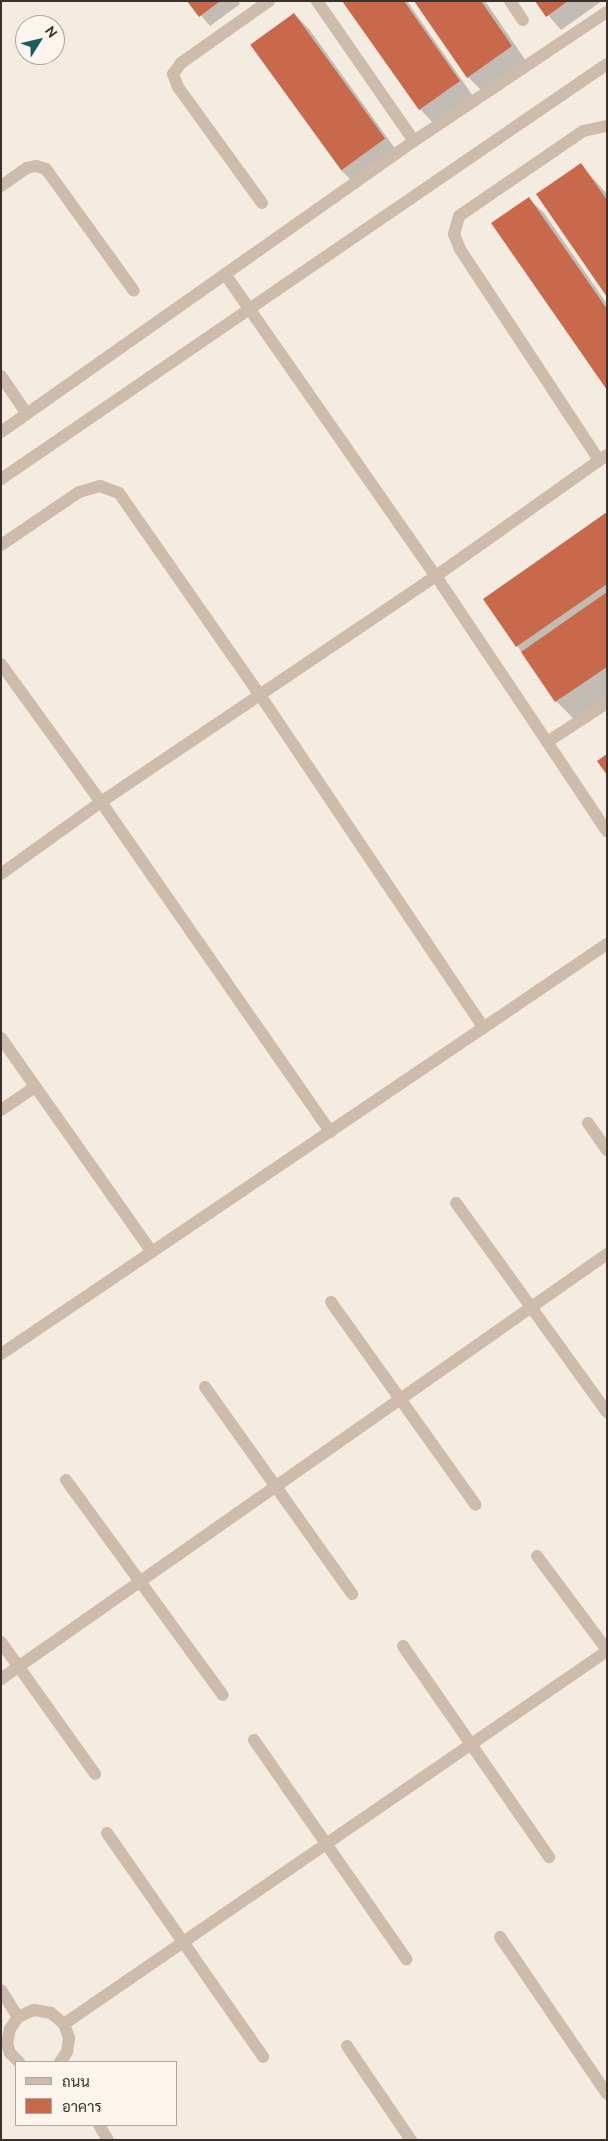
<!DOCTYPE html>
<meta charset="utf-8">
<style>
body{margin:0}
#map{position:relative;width:608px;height:2141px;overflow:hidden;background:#f4ebe1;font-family:Ubuntu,Sarabun,sans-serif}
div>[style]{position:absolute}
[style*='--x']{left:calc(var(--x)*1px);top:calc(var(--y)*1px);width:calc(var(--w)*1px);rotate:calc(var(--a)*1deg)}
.shadow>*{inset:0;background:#0003}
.building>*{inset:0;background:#c8694b;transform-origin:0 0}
.minor>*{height:12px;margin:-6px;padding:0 6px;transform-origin:6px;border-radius:6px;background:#cdbbac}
span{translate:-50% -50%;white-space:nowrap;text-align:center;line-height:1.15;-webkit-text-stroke:5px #fbf5ee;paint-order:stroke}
.frame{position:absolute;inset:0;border:2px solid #3b302b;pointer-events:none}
.legend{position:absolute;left:15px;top:2061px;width:162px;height:65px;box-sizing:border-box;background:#fbf5ee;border:1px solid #aea6a0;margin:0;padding:6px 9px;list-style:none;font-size:15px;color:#3b302b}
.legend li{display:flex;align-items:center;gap:10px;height:25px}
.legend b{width:25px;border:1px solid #aea6a0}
.north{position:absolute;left:15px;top:15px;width:50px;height:50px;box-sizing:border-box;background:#fbf5ee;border:1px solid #aea6a0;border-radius:50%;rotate:54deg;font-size:14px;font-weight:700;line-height:20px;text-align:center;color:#3b302b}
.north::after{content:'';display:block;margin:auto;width:18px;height:22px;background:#1f5a5e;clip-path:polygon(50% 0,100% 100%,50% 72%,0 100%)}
</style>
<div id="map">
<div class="shadow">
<div style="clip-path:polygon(189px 1px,238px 1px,240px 4px,210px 26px)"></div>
<div style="clip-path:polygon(344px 1px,407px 1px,473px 96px,434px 124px,420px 109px)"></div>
<div style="clip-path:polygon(416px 1px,485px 1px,526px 61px,482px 91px,468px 77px)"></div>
<div style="clip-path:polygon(536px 1px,602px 1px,561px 30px)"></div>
<div style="clip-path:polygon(294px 14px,309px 29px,399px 154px,356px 185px,341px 170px,251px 46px)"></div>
<div style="clip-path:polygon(581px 165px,607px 194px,607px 295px)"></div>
<div style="clip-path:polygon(529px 199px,544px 213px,607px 304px,607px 388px)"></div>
<div style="clip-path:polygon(607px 514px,607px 696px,574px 719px,556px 701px,484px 599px)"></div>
</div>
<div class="building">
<div style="clip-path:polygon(187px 1px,220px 1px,199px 17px)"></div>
<div style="clip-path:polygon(342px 1px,404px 1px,460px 81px,419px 110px)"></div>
<div style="clip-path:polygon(414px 1px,481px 1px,512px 46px,467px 78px)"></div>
<div style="clip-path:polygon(535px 1px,568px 1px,546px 17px)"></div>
<div style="left:294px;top:13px;width:155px;height:54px;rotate:54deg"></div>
<div style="clip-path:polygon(581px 163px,607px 200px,607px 297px,536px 194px)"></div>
<div style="clip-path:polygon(529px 197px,607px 309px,607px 390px,491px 223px)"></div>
<div style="clip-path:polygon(607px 512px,607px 584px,516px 647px,483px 599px)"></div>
<div style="clip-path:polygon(607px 592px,607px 667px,555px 702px,521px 652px)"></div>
<div style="clip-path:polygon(607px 754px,607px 775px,597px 761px)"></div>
</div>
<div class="minor">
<div style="--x:317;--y:1;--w:170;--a:55.3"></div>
<div style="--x:510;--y:1;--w:23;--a:56"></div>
<div style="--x:1;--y:186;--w:32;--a:-35"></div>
<div style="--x:27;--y:168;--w:9;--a:-13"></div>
<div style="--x:36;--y:166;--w:10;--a:17"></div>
<div style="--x:46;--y:169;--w:150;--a:54.2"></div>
<div style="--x:262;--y:203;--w:143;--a:-125.9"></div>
<div style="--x:178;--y:87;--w:14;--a:-111"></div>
<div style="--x:173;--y:74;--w:14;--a:-54"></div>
<div style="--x:181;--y:63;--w:108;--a:-35.2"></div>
<div style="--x:225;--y:274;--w:368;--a:55.1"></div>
<div style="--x:436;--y:576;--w:307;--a:56.2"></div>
<div style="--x:1;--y:376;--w:46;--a:55.6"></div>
<div style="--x:1;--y:432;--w:505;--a:-35.17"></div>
<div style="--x:414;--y:141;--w:232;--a:-33.8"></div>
<div style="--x:599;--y:460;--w:253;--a:-123.4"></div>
<div style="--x:460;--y:249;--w:16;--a:-112"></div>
<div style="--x:454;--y:234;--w:19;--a:-74"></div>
<div style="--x:459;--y:216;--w:150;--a:-34.4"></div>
<div style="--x:583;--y:131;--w:25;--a:-12"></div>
<div style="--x:1;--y:479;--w:734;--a:-34.4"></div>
<div style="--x:1;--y:545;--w:94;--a:-34.2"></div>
<div style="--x:79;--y:492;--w:22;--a:-16"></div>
<div style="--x:100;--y:486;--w:20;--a:20"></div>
<div style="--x:119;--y:493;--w:246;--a:55.1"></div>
<div style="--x:260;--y:695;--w:400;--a:56.1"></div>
<div style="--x:1;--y:664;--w:170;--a:54.1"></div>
<div style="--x:101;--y:802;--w:402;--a:55.2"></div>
<div style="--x:547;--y:742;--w:72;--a:-33"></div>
<div style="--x:1;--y:874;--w:123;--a:-35.8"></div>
<div style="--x:101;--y:802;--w:404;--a:-34"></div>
<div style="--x:436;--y:576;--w:209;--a:-35.3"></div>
<div style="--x:1;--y:1038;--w:261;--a:54.8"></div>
<div style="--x:1;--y:1110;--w:41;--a:-34.1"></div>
<div style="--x:588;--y:1123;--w:33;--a:55"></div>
<div style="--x:456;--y:1203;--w:258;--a:54.2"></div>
<div style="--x:331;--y:1302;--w:249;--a:54.5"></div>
<div style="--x:1;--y:1354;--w:732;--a:-34.08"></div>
<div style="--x:205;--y:1387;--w:254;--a:54.6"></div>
<div style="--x:66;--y:1480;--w:266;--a:53.9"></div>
<div style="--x:537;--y:1556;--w:117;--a:53.3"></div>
<div style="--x:1;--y:1642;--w:162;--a:54.5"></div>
<div style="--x:403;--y:1646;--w:257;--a:55.3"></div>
<div style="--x:1;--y:1679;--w:740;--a:-35.04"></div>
<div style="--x:254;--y:1740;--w:267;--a:55.2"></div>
<div style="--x:107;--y:1833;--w:273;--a:55.1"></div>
<div style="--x:500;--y:1937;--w:190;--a:55.7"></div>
<div style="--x:1;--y:1990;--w:32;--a:58"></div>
<div style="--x:64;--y:2024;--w:659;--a:-34.49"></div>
<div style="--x:347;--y:2046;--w:114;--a:55.8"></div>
<div style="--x:19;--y:2062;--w:13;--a:-135"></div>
<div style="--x:10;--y:2053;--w:9;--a:-108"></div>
<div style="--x:7;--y:2044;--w:15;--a:-79"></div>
<div style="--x:10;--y:2029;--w:14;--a:-56"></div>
<div style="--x:18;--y:2017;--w:17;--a:-24"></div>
<div style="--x:34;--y:2010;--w:17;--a:10"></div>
<div style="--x:51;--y:2013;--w:17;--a:40"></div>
<div style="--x:64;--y:2024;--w:15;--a:70"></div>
<div style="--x:69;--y:2038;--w:14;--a:98"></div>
<div style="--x:67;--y:2052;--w:12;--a:125"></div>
<div style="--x:99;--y:2125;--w:17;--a:59"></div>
</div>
<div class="frame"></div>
<ul class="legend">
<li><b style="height:6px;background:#cdbbac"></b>ถนน</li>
<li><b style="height:14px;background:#c8694b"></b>อาคาร</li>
</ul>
<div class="north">N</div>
</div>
